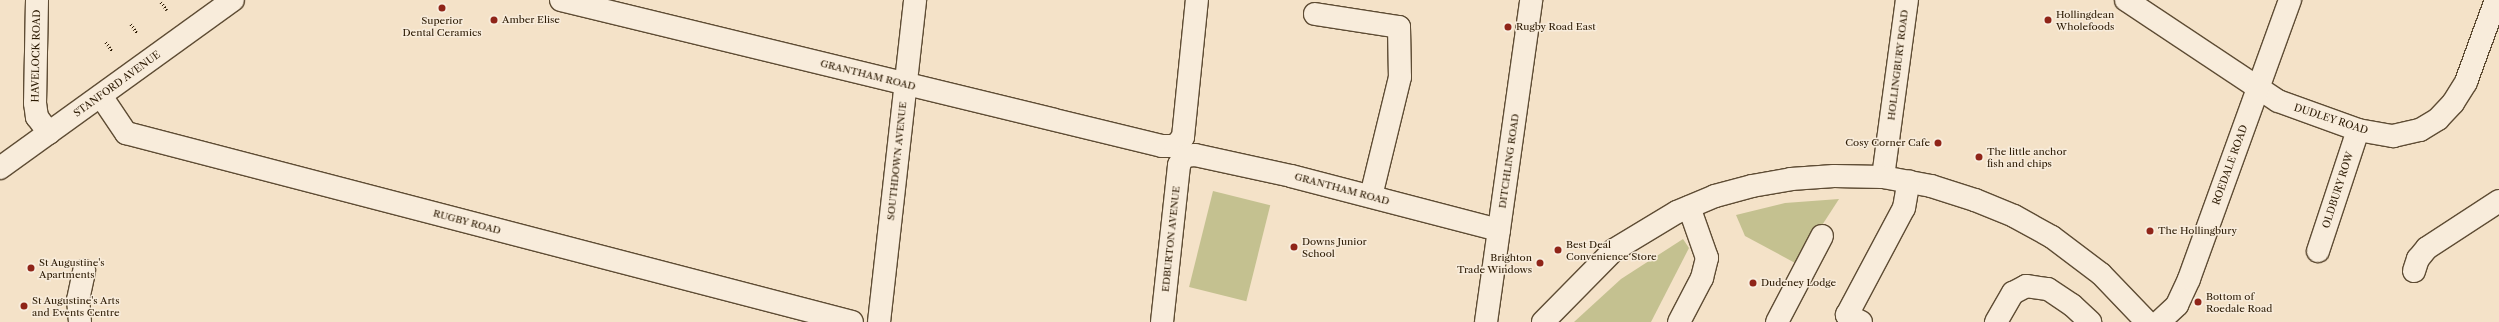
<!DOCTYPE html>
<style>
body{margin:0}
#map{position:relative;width:2499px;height:322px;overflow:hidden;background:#f4e2c8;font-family:"Libre Caslon Text",serif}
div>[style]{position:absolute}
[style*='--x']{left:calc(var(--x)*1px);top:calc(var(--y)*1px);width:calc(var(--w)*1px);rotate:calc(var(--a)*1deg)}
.green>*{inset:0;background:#c4c190;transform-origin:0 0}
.path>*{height:2.5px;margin-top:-1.25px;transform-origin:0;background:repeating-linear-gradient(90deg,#2c1a03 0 1px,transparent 0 3px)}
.roads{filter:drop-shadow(1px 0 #5e4c34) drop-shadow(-1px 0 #5e4c34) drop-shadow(0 1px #5e4c34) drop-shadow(0 -1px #5e4c34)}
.minor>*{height:22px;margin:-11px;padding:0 11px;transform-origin:11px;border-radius:11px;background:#f8ecdb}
.dots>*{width:11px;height:11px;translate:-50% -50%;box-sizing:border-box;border:2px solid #f8ecdb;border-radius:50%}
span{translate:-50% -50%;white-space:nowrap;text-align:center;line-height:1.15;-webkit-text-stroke:3px #f8ecdb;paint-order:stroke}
.poi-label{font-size:10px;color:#2c1a03}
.left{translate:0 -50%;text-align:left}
.right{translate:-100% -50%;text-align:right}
.street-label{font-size:10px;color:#2c1a03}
</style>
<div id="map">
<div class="green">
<div style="left:1213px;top:191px;width:59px;height:99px;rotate:14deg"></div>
<div style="clip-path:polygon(1839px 199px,1797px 264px,1745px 236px,1736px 215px,1785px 203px)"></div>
<div style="clip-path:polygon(1683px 239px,1689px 248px,1651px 322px,1574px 322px,1621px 279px)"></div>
</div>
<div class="path">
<div style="--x:161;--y:2;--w:10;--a:53"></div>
<div style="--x:131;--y:24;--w:11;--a:56"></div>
<div style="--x:106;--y:42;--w:11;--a:56"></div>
</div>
<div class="roads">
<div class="minor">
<div style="--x:37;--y:0;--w:103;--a:91.1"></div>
<div style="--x:35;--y:103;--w:14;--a:82"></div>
<div style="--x:37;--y:117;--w:20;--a:53"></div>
<div style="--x:561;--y:0;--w:618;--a:13.65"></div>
<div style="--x:1162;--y:146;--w:13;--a:0"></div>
<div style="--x:1175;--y:146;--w:12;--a:-48"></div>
<div style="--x:1183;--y:137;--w:138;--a:-84.2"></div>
<div style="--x:2126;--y:0;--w:182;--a:33.6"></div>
<div style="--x:2278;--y:101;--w:85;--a:19.9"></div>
<div style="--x:2358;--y:130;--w:36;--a:10"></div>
<div style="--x:2393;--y:136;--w:28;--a:-13"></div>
<div style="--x:2420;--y:130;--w:21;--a:-31"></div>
<div style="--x:2438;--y:119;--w:22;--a:-47"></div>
<div style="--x:2453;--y:103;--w:25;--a:-58"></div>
<div style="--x:2466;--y:82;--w:87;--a:-69.9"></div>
<div style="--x:1315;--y:14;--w:85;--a:8.8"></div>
<div style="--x:1399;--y:27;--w:50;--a:88.9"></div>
<div style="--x:1400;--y:77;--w:122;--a:103.7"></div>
<div style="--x:101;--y:96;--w:45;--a:56"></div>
<div style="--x:126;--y:133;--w:750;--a:14.59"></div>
<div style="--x:0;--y:168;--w:287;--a:-35.8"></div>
<div style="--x:1883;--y:177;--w:179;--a:-82.3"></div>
<div style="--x:2318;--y:251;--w:127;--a:-71.7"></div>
<div style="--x:2414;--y:271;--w:13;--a:-72"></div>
<div style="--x:2418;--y:259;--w:14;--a:-51"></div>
<div style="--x:2427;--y:248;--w:86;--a:-33.1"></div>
<div style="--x:80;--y:322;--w:22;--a:-95"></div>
<div style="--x:78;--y:300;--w:30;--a:-78"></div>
<div style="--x:879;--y:322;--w:324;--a:-83.6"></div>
<div style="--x:1162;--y:322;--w:158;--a:-83.8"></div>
<div style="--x:1179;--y:165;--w:10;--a:-61"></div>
<div style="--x:1184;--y:156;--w:11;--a:-5"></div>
<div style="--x:1195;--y:155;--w:98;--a:12.3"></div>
<div style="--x:1291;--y:176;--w:215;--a:14.6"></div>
<div style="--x:1486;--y:322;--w:325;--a:-82"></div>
<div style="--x:1543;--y:322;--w:101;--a:-45.4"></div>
<div style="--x:1614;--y:250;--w:74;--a:-31.1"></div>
<div style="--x:1677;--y:212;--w:41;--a:-22.8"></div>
<div style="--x:1715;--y:196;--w:38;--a:-15"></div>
<div style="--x:1752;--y:186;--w:40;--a:-10"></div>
<div style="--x:1791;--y:179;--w:43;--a:-4"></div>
<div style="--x:1834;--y:176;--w:49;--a:1.2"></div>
<div style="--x:1883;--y:177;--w:49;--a:10.6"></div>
<div style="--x:1931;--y:186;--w:46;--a:17.7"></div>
<div style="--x:1975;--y:200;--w:42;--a:22.3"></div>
<div style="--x:2014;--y:216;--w:43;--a:28.9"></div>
<div style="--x:2052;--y:237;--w:61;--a:37.1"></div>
<div style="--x:2101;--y:274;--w:66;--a:46.2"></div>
<div style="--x:1679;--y:322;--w:50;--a:-62.4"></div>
<div style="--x:1702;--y:278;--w:21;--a:-76"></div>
<div style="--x:1707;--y:258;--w:54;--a:-109.4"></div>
<div style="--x:1777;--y:322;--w:97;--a:-62.4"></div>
<div style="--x:1861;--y:322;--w:16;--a:-153"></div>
<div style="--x:1847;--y:315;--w:121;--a:-62"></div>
<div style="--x:1904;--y:208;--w:27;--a:-80"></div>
<div style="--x:1996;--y:322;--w:34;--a:-60"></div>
<div style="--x:2013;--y:293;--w:15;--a:-28"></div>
<div style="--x:2026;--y:286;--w:22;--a:8"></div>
<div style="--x:2048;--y:289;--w:29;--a:34"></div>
<div style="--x:2072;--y:305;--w:25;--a:43"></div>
<div style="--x:2159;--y:322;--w:25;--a:-43"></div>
<div style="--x:2177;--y:305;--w:29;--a:-65"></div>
<div style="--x:2189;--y:279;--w:297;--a:-70.1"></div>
</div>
</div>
<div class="dots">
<div style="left:442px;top:8px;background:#8f2418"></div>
<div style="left:494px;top:20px;background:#8f2418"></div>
<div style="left:2048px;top:20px;background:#8f2418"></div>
<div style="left:1508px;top:27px;background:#8f2418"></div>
<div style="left:1938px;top:143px;background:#8f2418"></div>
<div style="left:1979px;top:157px;background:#8f2418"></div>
<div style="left:2150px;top:231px;background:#8f2418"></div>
<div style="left:1294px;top:247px;background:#8f2418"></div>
<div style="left:1558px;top:250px;background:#8f2418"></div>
<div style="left:1540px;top:263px;background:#8f2418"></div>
<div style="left:31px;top:268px;background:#8f2418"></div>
<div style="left:1753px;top:283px;background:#8f2418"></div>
<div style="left:2198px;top:302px;background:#8f2418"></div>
<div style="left:24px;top:306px;background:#8f2418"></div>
</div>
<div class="poi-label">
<span class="left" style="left:2056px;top:20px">Hollingdean<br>Wholefoods</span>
<span style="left:442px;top:26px">Superior<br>Dental Ceramics</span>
<span class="left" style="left:502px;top:20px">Amber Elise</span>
<span class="left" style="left:1516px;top:27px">Rugby Road East</span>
<span class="right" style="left:1930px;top:143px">Cosy Corner Cafe</span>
<span class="left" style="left:1987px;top:157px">The little anchor<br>fish and chips</span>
<span class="left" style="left:2158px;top:231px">The Hollingbury</span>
<span class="left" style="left:1302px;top:247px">Downs Junior<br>School</span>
<span class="left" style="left:1566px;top:250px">Best Deal<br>Convenience Store</span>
<span class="right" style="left:1532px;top:263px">Brighton<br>Trade Windows</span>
<span class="left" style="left:39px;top:268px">St Augustine's<br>Apartments</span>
<span class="left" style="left:1761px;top:283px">Dudeney Lodge</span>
<span class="left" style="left:2206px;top:302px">Bottom of<br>Roedale Road</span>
<span class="left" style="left:32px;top:306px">St Augustine's Arts<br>and Events Centre</span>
</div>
<div class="street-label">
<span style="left:36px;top:56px;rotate:-89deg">HAVELOCK ROAD</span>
<span style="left:1898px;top:65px;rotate:-83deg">HOLLINGBURY ROAD</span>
<span style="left:868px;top:75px;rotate:14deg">GRANTHAM ROAD</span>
<span style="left:117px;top:84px;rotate:-36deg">STANFORD AVENUE</span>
<span style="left:2331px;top:119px;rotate:18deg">DUDLEY ROAD</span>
<span style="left:897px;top:161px;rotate:-84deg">SOUTHDOWN AVENUE</span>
<span style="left:1509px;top:161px;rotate:-82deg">DITCHLING ROAD</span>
<span style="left:2230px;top:165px;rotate:-70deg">ROEDALE ROAD</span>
<span style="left:1342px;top:189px;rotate:15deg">GRANTHAM ROAD</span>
<span style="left:2338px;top:190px;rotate:-72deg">OLDBURY ROW</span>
<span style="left:467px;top:222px;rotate:15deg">RUGBY ROAD</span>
<span style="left:1171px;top:239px;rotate:-84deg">EDBURTON AVENUE</span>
</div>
</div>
